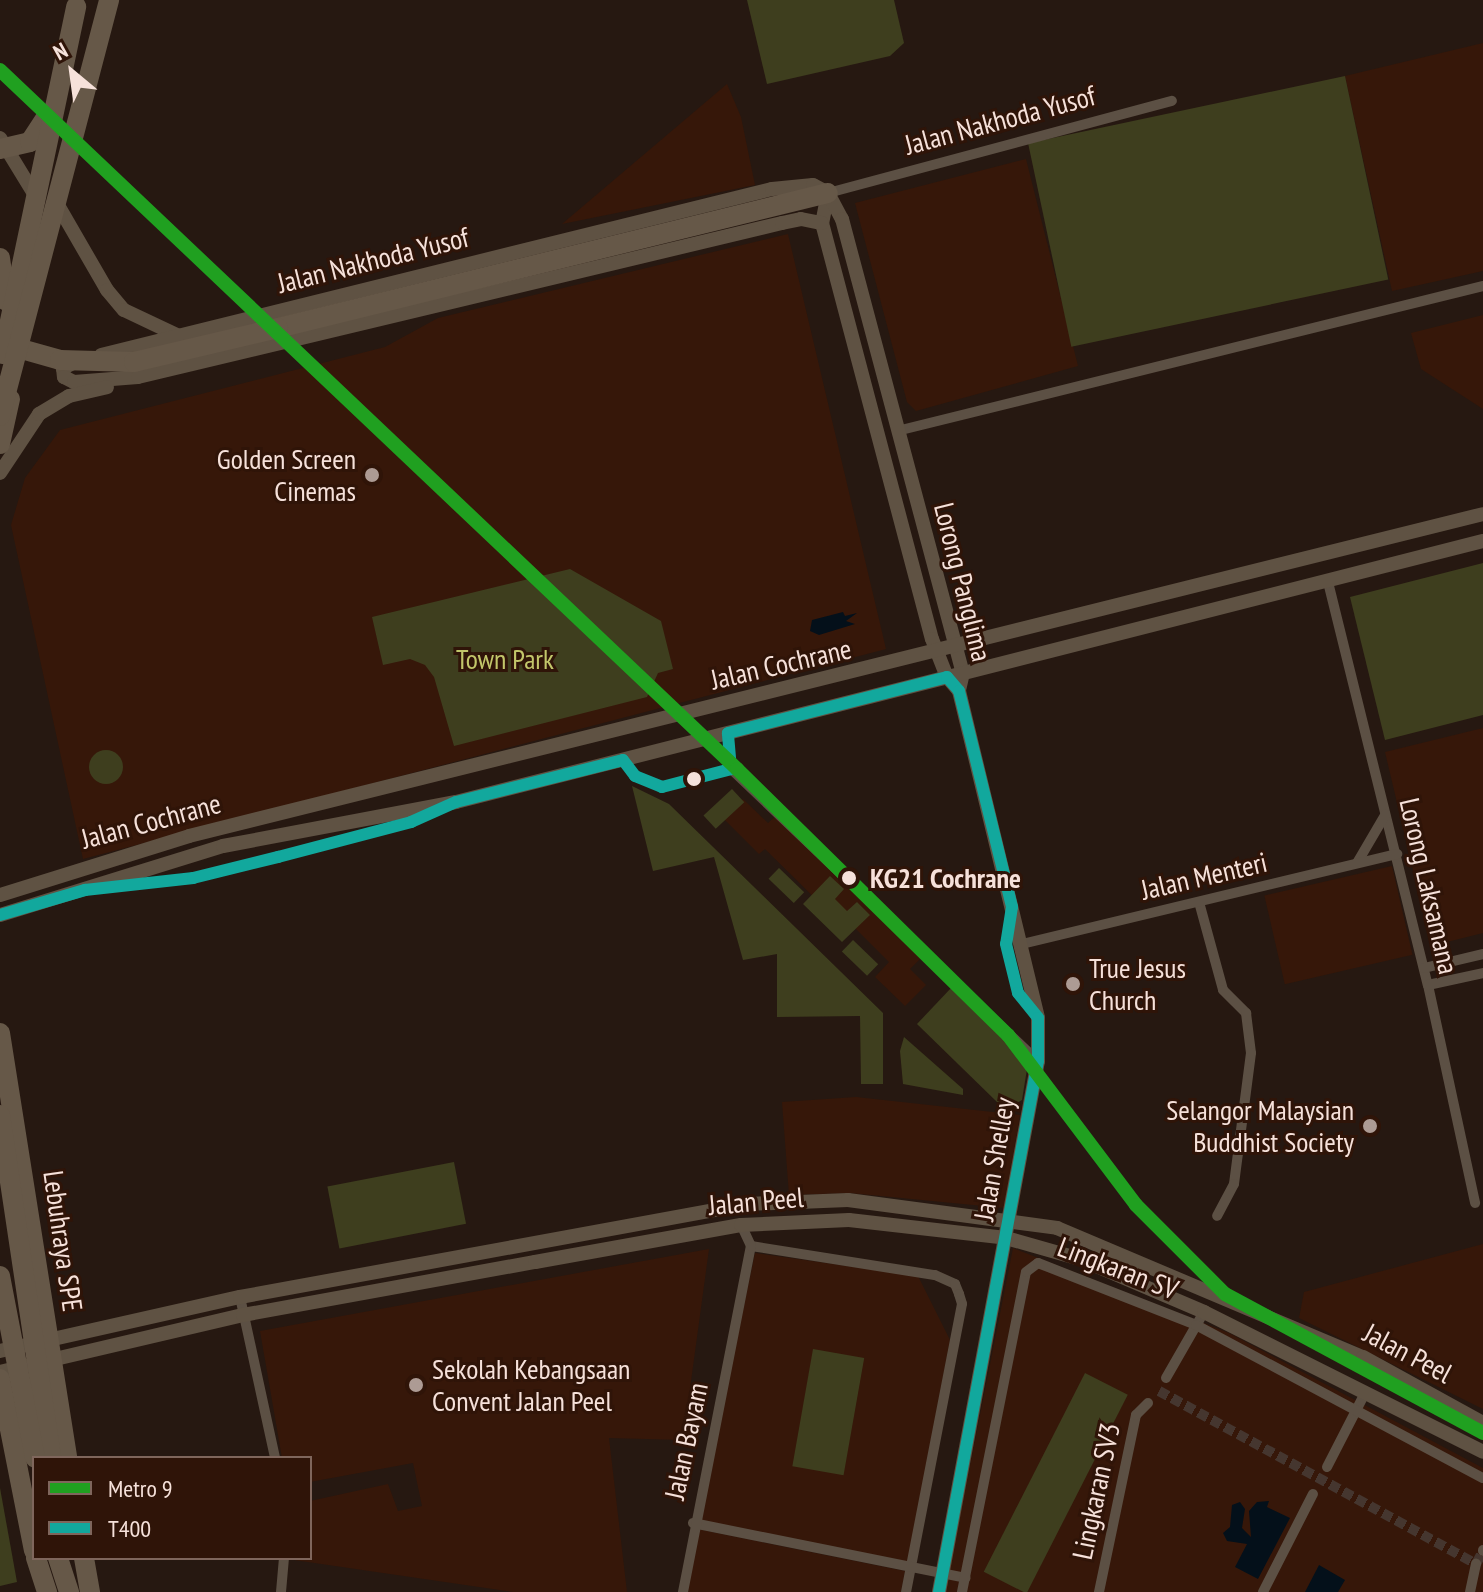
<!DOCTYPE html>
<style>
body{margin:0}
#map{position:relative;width:1483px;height:1592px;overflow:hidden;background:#261811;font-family:"PT Sans Narrow",sans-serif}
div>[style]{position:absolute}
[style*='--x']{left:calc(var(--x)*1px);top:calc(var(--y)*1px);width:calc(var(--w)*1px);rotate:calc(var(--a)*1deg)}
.built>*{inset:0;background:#361709;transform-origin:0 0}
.green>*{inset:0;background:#3e3e1e;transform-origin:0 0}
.round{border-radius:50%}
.water>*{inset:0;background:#04101a}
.street-tunnel>*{height:10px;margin-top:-5px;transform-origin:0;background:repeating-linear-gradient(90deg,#45362f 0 10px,transparent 0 15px)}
.street>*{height:10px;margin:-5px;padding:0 5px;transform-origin:5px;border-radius:5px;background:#5c5044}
.secondary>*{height:14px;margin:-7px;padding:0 7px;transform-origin:7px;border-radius:7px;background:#5f5243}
.highway>*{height:20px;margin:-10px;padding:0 10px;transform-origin:10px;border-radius:10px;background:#665848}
.highway-bridge>*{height:20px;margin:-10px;padding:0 10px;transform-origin:10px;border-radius:10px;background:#665848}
.bus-1>*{height:12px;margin:-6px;padding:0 6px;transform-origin:6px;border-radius:6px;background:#12a89d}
.metro-1>*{height:14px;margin:-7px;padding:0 7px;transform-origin:7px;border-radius:7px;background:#20a020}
.dots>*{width:22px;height:22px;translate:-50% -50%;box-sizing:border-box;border:4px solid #2f1408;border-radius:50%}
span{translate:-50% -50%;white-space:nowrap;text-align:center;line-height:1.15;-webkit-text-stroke:6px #2f1408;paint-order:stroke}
.street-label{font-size:28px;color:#f6e1da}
.poi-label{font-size:28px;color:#f6e1da}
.right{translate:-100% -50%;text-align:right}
.left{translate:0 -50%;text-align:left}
.park-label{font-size:28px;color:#c2c66a}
.stop-label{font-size:28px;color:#f6e1da;font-weight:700}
.legend{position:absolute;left:32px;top:1456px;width:280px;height:104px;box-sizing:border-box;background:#2f1408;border:2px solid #7f665c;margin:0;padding:10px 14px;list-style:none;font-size:24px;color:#f6e1da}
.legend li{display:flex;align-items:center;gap:16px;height:40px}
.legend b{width:40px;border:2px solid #7f665c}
.north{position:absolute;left:32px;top:32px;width:80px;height:80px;-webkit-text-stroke:6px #2f1408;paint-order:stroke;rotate:331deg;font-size:22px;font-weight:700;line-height:32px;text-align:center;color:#f6e1da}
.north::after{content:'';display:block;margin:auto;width:28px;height:36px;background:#f6e1da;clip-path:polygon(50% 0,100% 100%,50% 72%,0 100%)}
</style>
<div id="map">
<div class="built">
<div style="clip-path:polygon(1483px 43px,1483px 271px,1392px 291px,1345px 76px)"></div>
<div style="clip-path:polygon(727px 84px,741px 117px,755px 185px,562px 224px)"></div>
<div style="clip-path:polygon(1026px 159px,1078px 366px,916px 411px,907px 402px,855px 203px)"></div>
<div style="clip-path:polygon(788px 234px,886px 649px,83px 859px,11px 525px,25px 478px,60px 430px,385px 347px,438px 318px)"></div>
<div style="clip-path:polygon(1483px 315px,1483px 409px,1421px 369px,1411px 333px)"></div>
<div style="clip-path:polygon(1483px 728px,1483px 933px,1431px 946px,1385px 752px)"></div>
<div style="clip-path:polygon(743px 799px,768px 823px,781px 811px,879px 903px,924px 955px,910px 969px,926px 985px,905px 1006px,875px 977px,889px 962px,850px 923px,845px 928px,765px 849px,759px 854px,723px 818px)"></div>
<div style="left:1392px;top:866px;width:91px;height:131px;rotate:77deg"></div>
<div style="clip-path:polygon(856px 1097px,1020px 1115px,1004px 1208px,850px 1193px,789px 1195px,782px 1102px)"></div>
<div style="clip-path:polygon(1483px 1244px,1483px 1409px,1299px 1318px,1304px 1292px)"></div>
<div style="clip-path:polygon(1013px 1248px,1229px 1333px,1483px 1468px,1483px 1592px,945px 1592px)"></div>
<div style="clip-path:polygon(709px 1249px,683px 1440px,609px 1438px,627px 1592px,513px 1592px,294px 1560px,310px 1558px,310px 1501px,388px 1484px,398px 1511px,422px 1506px,413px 1463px,310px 1482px,310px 1458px,282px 1458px,260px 1331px)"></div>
<div style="clip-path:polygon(755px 1253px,918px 1276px,950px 1340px,908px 1562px,699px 1520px)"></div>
<div style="clip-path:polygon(697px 1529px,905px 1571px,901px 1592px,687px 1592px)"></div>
</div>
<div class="green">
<div style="clip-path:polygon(747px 0,894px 0,904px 43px,890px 56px,767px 84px)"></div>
<div style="left:1345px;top:76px;width:208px;height:324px;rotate:78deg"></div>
<div style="clip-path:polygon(1483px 563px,1483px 715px,1385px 740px,1350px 597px)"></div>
<div style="clip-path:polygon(570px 569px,661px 621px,673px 669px,658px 673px,647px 697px,454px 746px,434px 677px,425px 665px,410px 659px,383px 665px,372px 617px)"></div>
<div class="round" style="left:89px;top:750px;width:34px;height:34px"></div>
<div style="clip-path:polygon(632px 786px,669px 804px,883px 1013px,883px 1084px,861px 1084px,860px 1016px,777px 1017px,777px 954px,743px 960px,714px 857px,653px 871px)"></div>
<div style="left:732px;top:789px;width:18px;height:39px;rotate:47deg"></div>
<div style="left:779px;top:868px;width:35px;height:15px;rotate:44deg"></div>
<div style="clip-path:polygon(830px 876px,844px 889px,835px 899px,847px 911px,857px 902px,870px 915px,842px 942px,803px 904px)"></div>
<div style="left:853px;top:940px;width:35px;height:16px;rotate:44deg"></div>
<div style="clip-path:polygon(952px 987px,1018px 1053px,1027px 1069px,1022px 1100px,1012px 1106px,997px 1102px,917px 1024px)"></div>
<div style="clip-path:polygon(904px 1037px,963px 1089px,963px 1095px,903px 1084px,900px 1051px)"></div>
<div style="left:454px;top:1162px;width:63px;height:129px;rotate:79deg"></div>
<div style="left:813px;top:1349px;width:52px;height:119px;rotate:10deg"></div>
<div style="left:1085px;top:1373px;width:48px;height:223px;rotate:27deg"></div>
<div style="clip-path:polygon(0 1488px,17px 1582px,0 1586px)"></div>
</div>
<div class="water">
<div style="clip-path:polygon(843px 612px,845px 616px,857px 613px,846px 621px,855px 624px,819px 635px,810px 631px,812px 620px)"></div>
<div style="clip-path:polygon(1269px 1501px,1267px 1507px,1290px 1518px,1258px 1579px,1235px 1567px,1247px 1544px,1227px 1541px,1223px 1533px,1230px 1527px,1232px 1505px,1240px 1502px,1245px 1509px,1242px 1528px,1251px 1537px,1249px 1511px,1257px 1502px)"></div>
<div style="clip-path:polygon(1319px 1565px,1345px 1580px,1338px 1592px,1305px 1592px)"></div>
</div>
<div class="street-tunnel">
<div style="--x:1159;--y:1391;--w:361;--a:28.6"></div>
<div style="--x:1476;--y:1564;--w:15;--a:-62"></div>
</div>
<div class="street">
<div style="--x:828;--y:193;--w:356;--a:-15"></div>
<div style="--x:897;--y:431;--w:604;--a:-13.9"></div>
<div style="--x:1328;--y:582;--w:415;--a:76.1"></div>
<div style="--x:1428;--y:985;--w:223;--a:77.8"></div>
<div style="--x:731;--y:769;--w:424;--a:43.6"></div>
<div style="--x:1357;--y:863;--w:56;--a:-59.7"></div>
<div style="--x:1199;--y:902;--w:91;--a:74.7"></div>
<div style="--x:1223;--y:990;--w:33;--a:45"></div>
<div style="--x:1246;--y:1013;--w:40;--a:82.9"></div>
<div style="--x:1251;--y:1053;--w:132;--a:97.4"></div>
<div style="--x:1234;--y:1184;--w:36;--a:118"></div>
<div style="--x:1022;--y:944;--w:386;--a:-13.5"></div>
<div style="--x:1424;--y:968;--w:61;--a:-13.3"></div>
<div style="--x:1428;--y:985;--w:56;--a:-12.3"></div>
<div style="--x:751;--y:1246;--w:186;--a:9"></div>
<div style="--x:935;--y:1275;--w:22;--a:24"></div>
<div style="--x:955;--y:1284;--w:11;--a:68"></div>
<div style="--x:959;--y:1294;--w:10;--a:73"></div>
<div style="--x:962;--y:1304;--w:293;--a:101"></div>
<div style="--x:240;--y:1297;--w:165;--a:77.7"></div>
<div style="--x:1166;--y:1378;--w:76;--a:-60.1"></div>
<div style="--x:1327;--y:1467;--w:85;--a:-62.8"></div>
<div style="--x:693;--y:1523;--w:278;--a:11.4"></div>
<div style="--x:1483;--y:1551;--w:1;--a:-90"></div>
<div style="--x:281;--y:1592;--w:34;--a:-85"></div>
<div style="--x:683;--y:1592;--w:353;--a:-78.9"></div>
<div style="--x:751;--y:1246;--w:23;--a:-115"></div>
<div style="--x:962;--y:1592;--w:326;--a:-78.7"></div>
<div style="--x:1026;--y:1272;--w:15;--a:-37"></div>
<div style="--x:1038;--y:1263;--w:170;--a:21.4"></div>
<div style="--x:1196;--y:1325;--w:325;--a:28.1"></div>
<div style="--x:1099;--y:1592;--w:181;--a:-78.2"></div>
<div style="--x:1136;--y:1415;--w:17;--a:-45"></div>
<div style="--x:1263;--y:1592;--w:110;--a:-63"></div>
<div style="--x:1470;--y:1592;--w:29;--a:-78"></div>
</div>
<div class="secondary">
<div style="--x:0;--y:138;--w:69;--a:58.6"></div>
<div style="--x:828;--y:193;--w:31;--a:101"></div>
<div style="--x:822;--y:223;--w:430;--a:75.2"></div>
<div style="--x:932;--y:639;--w:41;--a:68.5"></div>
<div style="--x:947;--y:677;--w:18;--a:49"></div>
<div style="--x:959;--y:691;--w:336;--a:76.4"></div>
<div style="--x:1038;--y:1018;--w:43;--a:90"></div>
<div style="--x:1038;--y:1061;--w:540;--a:100.56"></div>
<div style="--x:55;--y:200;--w:104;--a:60"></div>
<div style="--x:107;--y:290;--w:26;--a:50"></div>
<div style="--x:124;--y:310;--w:61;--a:25.3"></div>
<div style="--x:101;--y:355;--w:691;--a:-13.9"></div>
<div style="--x:772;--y:189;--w:41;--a:-5.6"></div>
<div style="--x:813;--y:185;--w:17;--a:28"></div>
<div style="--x:828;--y:193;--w:30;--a:62"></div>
<div style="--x:842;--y:219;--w:470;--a:75.1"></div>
<div style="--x:963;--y:673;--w:18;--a:103"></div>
<div style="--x:77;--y:361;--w:16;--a:153"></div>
<div style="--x:63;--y:368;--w:9;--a:84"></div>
<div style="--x:64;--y:377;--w:11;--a:27"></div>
<div style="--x:74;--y:382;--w:64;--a:-4.5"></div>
<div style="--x:138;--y:377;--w:662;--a:-13.45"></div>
<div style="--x:782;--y:223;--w:19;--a:-12"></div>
<div style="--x:801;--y:219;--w:21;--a:11"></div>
<div style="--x:0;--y:473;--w:71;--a:-56.5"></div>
<div style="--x:39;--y:414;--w:35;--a:-31"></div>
<div style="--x:69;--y:396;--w:39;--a:-13"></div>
<div style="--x:0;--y:895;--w:198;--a:-17.3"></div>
<div style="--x:189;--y:836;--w:1333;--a:-13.97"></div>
<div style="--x:0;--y:915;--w:233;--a:-17.2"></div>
<div style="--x:223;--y:846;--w:237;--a:-10.7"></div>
<div style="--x:456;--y:802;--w:1060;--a:-14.26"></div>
<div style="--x:0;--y:1351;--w:246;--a:-12.7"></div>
<div style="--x:240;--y:1297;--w:515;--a:-10.39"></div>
<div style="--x:747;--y:1204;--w:101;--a:-2.3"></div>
<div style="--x:848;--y:1200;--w:211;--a:7.6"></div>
<div style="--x:1057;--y:1228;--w:332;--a:22.9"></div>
<div style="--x:1363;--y:1357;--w:137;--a:28.8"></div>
<div style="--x:0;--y:1372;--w:250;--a:-13.2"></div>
<div style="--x:243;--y:1315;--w:297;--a:-10.3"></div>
<div style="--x:535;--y:1262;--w:209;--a:-10.2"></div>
<div style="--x:741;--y:1225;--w:108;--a:-2.7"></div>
<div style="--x:849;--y:1220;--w:158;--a:6.5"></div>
<div style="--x:1006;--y:1238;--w:77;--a:15.8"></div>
<div style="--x:1080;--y:1259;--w:135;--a:23.1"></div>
<div style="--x:1204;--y:1312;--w:312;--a:26.6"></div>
</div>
<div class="highway">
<div style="--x:278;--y:328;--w:566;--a:-13.79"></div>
<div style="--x:0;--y:444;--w:46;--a:-77.5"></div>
<div style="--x:0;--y:1379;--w:175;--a:78.8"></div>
<div style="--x:36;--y:1558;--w:36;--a:72"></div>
<div style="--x:58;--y:1558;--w:36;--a:72"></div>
<div style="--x:84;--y:1558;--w:35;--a:80"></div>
</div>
<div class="highway-bridge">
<div style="--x:0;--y:149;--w:31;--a:-13"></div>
<div style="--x:30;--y:142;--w:30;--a:-57"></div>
<div style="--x:0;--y:258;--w:43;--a:82.1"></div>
<div style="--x:7;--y:345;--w:55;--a:15.8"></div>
<div style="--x:60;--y:360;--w:74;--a:1.5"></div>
<div style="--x:134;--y:362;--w:148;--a:-13.3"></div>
<div style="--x:3;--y:354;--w:355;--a:-78.1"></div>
<div style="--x:0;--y:416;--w:430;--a:-75.3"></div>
<div style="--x:0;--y:1033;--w:430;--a:81"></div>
<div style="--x:0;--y:1115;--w:347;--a:81.5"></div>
<div style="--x:0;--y:1276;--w:185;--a:79.1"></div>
</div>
<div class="bus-1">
<div style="--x:0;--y:915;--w:89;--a:-16.4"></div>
<div style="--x:85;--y:890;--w:109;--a:-6.3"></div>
<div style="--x:193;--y:878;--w:88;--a:-13.9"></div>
<div style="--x:278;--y:857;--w:138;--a:-14.7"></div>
<div style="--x:411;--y:822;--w:49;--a:-24"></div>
<div style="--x:456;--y:802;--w:172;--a:-14.1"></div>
<div style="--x:623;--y:760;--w:20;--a:53"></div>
<div style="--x:635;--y:776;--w:29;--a:22"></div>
<div style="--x:662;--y:787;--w:71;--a:-14.6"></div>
<div style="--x:731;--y:769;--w:36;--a:-95"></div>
<div style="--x:728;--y:733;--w:226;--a:-14.3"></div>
<div style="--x:947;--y:677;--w:18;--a:49"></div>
<div style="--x:959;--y:691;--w:222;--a:76.2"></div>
<div style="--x:1012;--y:907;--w:37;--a:99"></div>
<div style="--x:1006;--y:944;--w:50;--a:76.2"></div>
<div style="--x:1018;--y:993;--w:32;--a:51"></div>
<div style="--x:1038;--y:1018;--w:43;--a:90"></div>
<div style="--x:1038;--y:1061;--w:540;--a:100.56"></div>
</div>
<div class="metro-1">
<div style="--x:0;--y:70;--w:1016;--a:43.48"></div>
<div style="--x:737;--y:769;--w:380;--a:44.5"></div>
<div style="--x:1008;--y:1035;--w:213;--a:53"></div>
<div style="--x:1136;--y:1205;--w:126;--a:45"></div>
<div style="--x:1225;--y:1294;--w:293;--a:28.3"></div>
</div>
<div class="dots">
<div style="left:372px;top:475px;background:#ad9b94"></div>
<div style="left:694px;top:779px;background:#f6e1da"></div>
<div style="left:849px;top:878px;background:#f6e1da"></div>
<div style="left:1073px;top:984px;background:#ad9b94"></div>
<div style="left:1370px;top:1126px;background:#ad9b94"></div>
<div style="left:416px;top:1385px;background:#ad9b94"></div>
</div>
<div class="street-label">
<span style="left:1000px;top:120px;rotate:-15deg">Jalan Nakhoda Yusof</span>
<span style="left:373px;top:260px;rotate:-14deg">Jalan Nakhoda Yusof</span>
<span style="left:963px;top:582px;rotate:76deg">Lorong Panglima</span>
<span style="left:781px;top:664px;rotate:-13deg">Jalan Cochrane</span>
<span style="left:151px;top:821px;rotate:-15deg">Jalan Cochrane</span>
<span style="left:1204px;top:876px;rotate:-13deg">Jalan Menteri</span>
<span style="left:1429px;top:886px;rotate:77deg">Lorong Laksamana</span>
<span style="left:994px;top:1159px;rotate:-80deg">Jalan Shelley</span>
<span style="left:756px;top:1201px;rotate:-5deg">Jalan Peel</span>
<span style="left:63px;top:1241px;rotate:82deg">Lebuhraya SPE</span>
<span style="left:1118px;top:1268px;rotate:21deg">Lingkaran SV</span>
<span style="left:1408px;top:1353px;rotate:28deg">Jalan Peel</span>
<span style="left:686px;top:1441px;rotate:-78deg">Jalan Bayam</span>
<span style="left:1096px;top:1491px;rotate:-78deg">Lingkaran SV3</span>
</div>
<div class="poi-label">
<span class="right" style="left:356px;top:475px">Golden Screen<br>Cinemas</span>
<span class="left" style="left:1089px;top:984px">True Jesus<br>Church</span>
<span class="right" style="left:1354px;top:1126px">Selangor Malaysian<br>Buddhist Society</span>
<span class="left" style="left:432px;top:1385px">Sekolah Kebangsaan<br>Convent Jalan Peel</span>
</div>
<div class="park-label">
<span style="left:505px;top:659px">Town Park</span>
</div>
<div class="stop-label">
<span class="left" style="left:870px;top:878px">KG21 Cochrane</span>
</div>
<ul class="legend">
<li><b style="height:10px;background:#20a020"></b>Metro 9</li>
<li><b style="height:10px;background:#12a89d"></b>T400</li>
</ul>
<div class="north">N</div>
</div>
